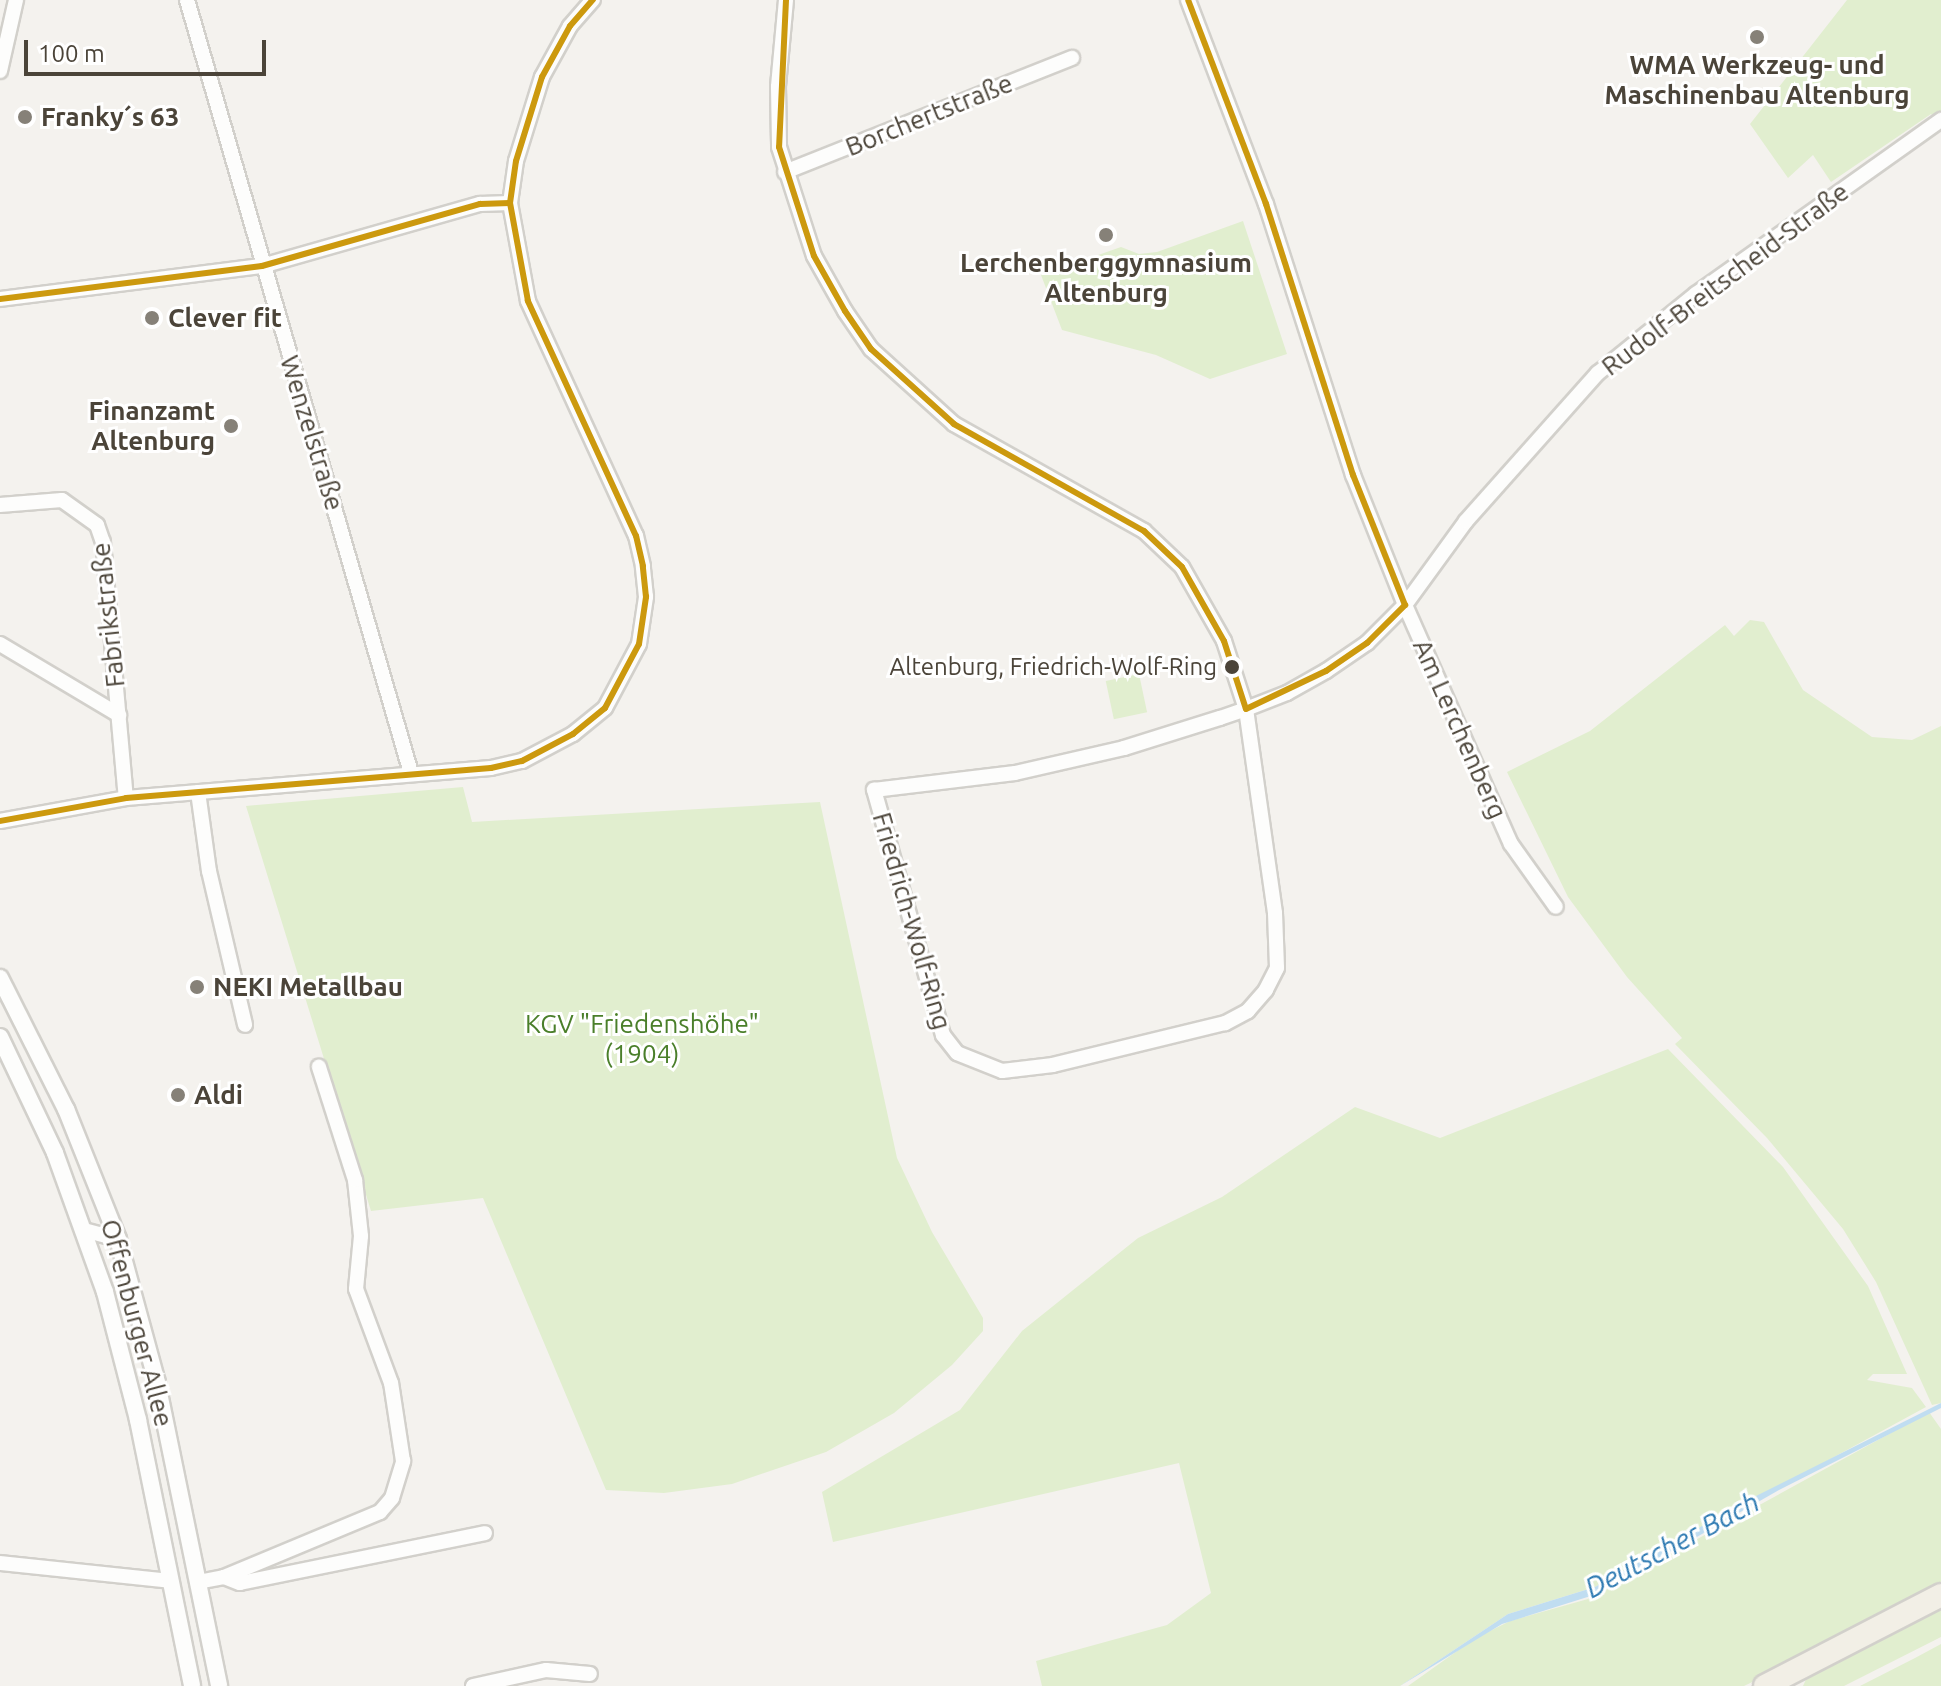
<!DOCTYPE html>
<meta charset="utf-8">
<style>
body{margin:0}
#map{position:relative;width:1941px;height:1686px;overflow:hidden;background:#f4f2ee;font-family:Ubuntu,sans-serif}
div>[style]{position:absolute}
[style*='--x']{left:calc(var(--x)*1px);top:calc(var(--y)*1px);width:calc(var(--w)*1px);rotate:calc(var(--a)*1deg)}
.green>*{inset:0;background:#e1eecf;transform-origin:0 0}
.water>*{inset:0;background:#c0ddf1}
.roads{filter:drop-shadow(2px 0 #d2d0cb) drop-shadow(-2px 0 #d2d0cb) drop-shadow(0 2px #d2d0cb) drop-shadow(0 -2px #d2d0cb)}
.minor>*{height:14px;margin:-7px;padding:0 7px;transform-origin:7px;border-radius:7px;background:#fdfdfc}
.tertiary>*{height:16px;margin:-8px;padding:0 8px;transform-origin:8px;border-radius:8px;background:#fdfdfc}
.primary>*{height:22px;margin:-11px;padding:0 11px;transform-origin:11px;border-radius:11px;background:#f2efe6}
.bus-1>*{height:6px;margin:-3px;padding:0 3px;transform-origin:3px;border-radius:3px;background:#cc990e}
.dots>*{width:22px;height:22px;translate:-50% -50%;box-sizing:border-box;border:4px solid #fff;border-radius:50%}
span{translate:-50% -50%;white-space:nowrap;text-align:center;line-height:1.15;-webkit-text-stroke:6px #fff;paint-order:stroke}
.bus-label{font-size:24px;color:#4b4439}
.right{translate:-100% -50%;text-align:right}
.poi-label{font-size:26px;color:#4b4439;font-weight:700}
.left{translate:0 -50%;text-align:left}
.street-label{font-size:26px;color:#4b4439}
.park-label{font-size:26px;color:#4a7f2a}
.water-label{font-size:28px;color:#2e7ab2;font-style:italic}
.scale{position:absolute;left:24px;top:40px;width:242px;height:36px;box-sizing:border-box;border:4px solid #4b4439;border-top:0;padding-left:10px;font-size:24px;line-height:28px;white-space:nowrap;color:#4b4439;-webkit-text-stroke:6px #fff;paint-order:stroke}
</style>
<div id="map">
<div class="green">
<div style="clip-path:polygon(1847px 0,1941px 0,1941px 124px,1931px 114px,1831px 182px,1813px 155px,1788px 178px,1750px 124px)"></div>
<div style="clip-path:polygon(1243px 221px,1287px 354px,1210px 379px,1156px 355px,1062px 330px,1041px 275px,1121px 247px,1139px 254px,1157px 252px)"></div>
<div style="clip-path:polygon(1750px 620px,1764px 622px,1803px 690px,1872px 737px,1912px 740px,1941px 726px,1941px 1403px,1932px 1405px,1876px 1282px,1843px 1229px,1767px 1138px,1675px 1044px,1682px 1038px,1627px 977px,1568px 897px,1507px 772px,1590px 731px,1725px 625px,1734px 636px)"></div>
<div style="left:1139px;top:674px;width:39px;height:34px;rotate:78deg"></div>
<div style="clip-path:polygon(463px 787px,472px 822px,820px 802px,897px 1158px,932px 1232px,983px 1318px,983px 1331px,952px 1365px,894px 1413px,826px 1452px,732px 1484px,664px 1493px,606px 1490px,483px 1198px,371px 1211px,246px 806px)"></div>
<div style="clip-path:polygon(1668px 1049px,1783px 1167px,1868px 1286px,1907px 1374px,1873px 1374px,1867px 1380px,1912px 1388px,1926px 1407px,1595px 1587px,1508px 1614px,1400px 1686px,1042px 1686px,1036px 1661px,1167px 1625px,1211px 1593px,1179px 1463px,833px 1542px,822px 1492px,960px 1410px,1022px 1331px,1138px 1238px,1222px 1197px,1355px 1107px,1440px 1138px)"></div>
<div style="clip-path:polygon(1929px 1412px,1941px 1429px,1941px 1585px,1792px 1663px,1744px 1686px,1408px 1686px,1474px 1639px,1510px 1621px,1588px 1599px)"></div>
<div style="clip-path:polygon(1941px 1605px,1941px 1637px,1844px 1686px,1803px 1686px,1808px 1675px)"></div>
<div style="clip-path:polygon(1941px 1644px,1941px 1686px,1860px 1686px,1915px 1658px)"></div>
</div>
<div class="water">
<div style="clip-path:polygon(1941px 1403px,1941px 1408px,1779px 1490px,1597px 1594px,1502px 1624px,1400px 1686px,1508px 1614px,1595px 1587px,1746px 1501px)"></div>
</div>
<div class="roads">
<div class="minor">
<div style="--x:187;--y:0;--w:805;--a:73.84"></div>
<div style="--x:786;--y:0;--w:87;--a:95.3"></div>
<div style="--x:778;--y:87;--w:60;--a:89"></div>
<div style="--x:779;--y:147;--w:114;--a:72.2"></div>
<div style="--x:814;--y:256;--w:63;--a:60.6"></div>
<div style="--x:845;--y:311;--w:46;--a:55.6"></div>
<div style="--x:871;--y:349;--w:112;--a:42.1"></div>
<div style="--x:954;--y:424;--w:218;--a:29.4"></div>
<div style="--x:1144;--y:531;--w:52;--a:43.5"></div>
<div style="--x:1182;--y:567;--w:85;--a:60.4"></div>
<div style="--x:1224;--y:641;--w:71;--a:72.1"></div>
<div style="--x:1246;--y:709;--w:206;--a:81.9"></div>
<div style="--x:1275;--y:913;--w:55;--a:87.9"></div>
<div style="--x:1277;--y:968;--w:25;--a:117"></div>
<div style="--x:1266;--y:990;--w:28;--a:131"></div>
<div style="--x:1248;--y:1011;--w:26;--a:152"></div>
<div style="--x:1225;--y:1023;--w:177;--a:166.3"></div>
<div style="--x:1053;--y:1065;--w:51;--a:173.3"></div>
<div style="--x:1002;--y:1071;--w:48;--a:-158.2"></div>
<div style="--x:957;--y:1053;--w:23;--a:-128"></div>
<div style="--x:943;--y:1035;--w:255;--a:-105.7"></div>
<div style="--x:874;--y:790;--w:142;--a:-6.9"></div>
<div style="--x:1015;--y:773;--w:112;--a:-12.9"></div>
<div style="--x:1124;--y:748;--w:101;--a:-17.4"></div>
<div style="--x:1220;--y:718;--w:28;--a:-19"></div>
<div style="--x:1246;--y:709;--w:44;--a:-21.3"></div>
<div style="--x:1287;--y:693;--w:45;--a:-29.4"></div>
<div style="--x:1326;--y:671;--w:50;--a:-34.3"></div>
<div style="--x:1367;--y:643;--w:54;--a:-45"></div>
<div style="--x:1405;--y:605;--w:104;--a:-54"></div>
<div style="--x:1466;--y:521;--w:198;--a:-48.3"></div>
<div style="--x:1598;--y:373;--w:126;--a:-38.9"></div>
<div style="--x:1696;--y:294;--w:301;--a:-35.4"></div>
<div style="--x:1188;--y:0;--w:218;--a:69.1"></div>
<div style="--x:1266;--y:204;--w:285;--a:72.2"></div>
<div style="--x:1353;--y:475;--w:140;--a:68.2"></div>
<div style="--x:1405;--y:605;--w:261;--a:66.1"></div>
<div style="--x:1511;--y:844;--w:77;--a:54.5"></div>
<div style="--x:0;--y:71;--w:73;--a:-77.3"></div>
<div style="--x:785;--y:172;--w:309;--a:-21.7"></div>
<div style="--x:0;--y:299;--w:264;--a:-7.2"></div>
<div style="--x:262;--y:266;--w:227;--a:-15.9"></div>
<div style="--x:480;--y:204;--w:30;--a:-2"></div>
<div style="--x:0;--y:505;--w:62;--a:-4.6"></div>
<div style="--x:62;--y:500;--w:43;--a:35.5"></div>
<div style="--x:97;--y:525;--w:18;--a:71"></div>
<div style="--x:103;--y:542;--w:257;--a:84.9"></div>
<div style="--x:0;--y:644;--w:139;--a:30.8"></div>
<div style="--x:198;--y:792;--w:80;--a:82.1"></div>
<div style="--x:209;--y:871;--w:158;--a:76.8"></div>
<div style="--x:0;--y:821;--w:128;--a:-10.3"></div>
<div style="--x:126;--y:798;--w:366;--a:-4.7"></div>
<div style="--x:491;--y:768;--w:32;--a:-13"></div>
<div style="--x:522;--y:761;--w:58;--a:-27.9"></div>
<div style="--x:573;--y:734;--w:41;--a:-39.1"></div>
<div style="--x:605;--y:708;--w:72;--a:-62"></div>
<div style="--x:639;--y:644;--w:48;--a:-81.5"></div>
<div style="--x:646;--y:597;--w:31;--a:-96"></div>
<div style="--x:643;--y:566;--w:31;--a:-103"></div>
<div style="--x:636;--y:536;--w:259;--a:-114.7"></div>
<div style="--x:528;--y:301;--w:100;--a:-100.4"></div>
<div style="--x:510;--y:203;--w:42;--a:-81.9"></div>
<div style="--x:516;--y:161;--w:88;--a:-72.8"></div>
<div style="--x:542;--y:77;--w:58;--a:-61.2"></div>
<div style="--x:570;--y:26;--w:35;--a:-49"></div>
<div style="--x:84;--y:1230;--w:35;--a:15"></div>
<div style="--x:0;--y:1563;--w:171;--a:6"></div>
<div style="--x:224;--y:1577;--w:169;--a:-22.6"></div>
<div style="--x:380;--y:1512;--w:18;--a:-49"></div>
<div style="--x:392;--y:1498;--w:39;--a:-73"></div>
<div style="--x:403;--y:1461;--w:79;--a:-98.7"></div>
<div style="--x:391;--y:1383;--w:100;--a:-110.4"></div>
<div style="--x:356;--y:1289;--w:53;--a:-84.6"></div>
<div style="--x:361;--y:1236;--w:56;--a:-96.1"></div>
<div style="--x:355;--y:1180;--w:119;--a:-107.7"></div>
<div style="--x:198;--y:1582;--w:26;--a:-11"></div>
<div style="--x:224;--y:1577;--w:17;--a:21"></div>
<div style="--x:240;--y:1583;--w:250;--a:-11.5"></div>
<div style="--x:473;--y:1686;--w:75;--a:-12.4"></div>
<div style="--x:546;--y:1670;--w:44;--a:5.2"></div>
</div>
<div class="tertiary">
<div style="--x:0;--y:978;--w:147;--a:63.3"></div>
<div style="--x:66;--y:1109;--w:140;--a:68.2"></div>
<div style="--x:118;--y:1239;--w:149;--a:74.8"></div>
<div style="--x:157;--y:1383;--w:309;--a:78.4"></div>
<div style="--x:0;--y:1037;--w:128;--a:64.6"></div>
<div style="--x:55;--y:1153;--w:148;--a:70.2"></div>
<div style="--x:105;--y:1292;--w:132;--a:75.5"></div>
<div style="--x:138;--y:1420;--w:271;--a:78.5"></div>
</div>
<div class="primary">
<div style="--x:1765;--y:1686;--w:198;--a:-27.3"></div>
</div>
</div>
<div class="bus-1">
<div style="--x:786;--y:0;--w:147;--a:92.7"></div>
<div style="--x:779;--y:147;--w:114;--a:72.2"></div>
<div style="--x:814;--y:256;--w:63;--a:60.6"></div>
<div style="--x:845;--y:311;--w:46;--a:55.6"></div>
<div style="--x:871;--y:349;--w:112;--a:42.1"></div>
<div style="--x:954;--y:424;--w:218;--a:29.4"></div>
<div style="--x:1144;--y:531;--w:52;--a:43.5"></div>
<div style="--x:1182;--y:567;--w:85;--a:60.4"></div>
<div style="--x:1224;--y:641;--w:71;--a:72.1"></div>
<div style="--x:1246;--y:709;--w:89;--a:-25.4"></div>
<div style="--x:1326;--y:671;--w:50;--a:-34.3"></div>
<div style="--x:1367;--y:643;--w:54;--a:-45"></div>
<div style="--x:1405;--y:605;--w:140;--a:-111.8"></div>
<div style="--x:1353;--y:475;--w:285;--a:-107.8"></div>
<div style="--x:1266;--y:204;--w:218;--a:-110.9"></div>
<div style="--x:0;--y:299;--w:264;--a:-7.2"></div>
<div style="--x:262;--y:266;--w:227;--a:-15.9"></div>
<div style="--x:480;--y:204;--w:30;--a:-2"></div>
<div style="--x:0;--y:821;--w:128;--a:-10.3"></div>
<div style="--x:126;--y:798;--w:366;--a:-4.7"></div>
<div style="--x:491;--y:768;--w:32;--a:-13"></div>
<div style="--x:522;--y:761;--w:58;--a:-27.9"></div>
<div style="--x:573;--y:734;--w:41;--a:-39.1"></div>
<div style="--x:605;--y:708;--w:72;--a:-62"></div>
<div style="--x:639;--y:644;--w:48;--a:-81.5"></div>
<div style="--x:646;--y:597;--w:31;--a:-96"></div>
<div style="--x:643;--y:566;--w:31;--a:-103"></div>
<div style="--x:636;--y:536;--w:259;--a:-114.7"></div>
<div style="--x:528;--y:301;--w:100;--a:-100.4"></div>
<div style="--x:510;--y:203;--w:42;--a:-81.9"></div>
<div style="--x:516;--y:161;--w:88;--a:-72.8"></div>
<div style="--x:542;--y:77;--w:58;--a:-61.2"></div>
<div style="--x:570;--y:26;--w:35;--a:-49"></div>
</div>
<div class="dots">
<div style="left:1757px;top:37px;background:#868178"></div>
<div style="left:25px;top:117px;background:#868178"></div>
<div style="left:1106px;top:235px;background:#868178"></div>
<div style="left:152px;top:318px;background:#868178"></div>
<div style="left:231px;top:426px;background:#868178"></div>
<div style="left:1232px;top:667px;background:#4b4439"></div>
<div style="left:197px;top:987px;background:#868178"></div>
<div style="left:178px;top:1095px;background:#868178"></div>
</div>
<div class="bus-label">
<span class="right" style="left:1217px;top:667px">Altenburg, Friedrich-Wolf-Ring</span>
</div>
<div class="poi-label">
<span style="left:1757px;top:80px">WMA Werkzeug- und<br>Maschinenbau Altenburg</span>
<span class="left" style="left:41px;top:117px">Franky´s 63</span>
<span style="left:1106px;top:278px">Lerchenberggymnasium<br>Altenburg</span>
<span class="left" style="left:168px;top:318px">Clever fit</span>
<span class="right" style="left:215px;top:426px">Finanzamt<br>Altenburg</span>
<span class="left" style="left:213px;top:987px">NEKI Metallbau</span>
<span class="left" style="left:194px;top:1095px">Aldi</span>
</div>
<div class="street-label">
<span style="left:929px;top:115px;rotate:-22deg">Borchertstraße</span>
<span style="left:1725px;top:279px;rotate:-37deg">Rudolf-Breitscheid-Straße</span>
<span style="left:312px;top:433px;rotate:73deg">Wenzelstraße</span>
<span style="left:108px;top:615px;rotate:-96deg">Fabrikstraße</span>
<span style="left:1460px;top:729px;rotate:66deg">Am Lerchenberg</span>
<span style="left:912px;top:921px;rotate:74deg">Friedrich-Wolf-Ring</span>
<span style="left:137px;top:1323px;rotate:75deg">Offenburger Allee</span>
</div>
<div class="park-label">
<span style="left:642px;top:1039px">KGV "Friedenshöhe"<br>(1904)</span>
</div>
<div class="water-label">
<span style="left:1672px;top:1545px;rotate:-28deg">Deutscher Bach</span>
</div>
<div class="scale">100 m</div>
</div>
